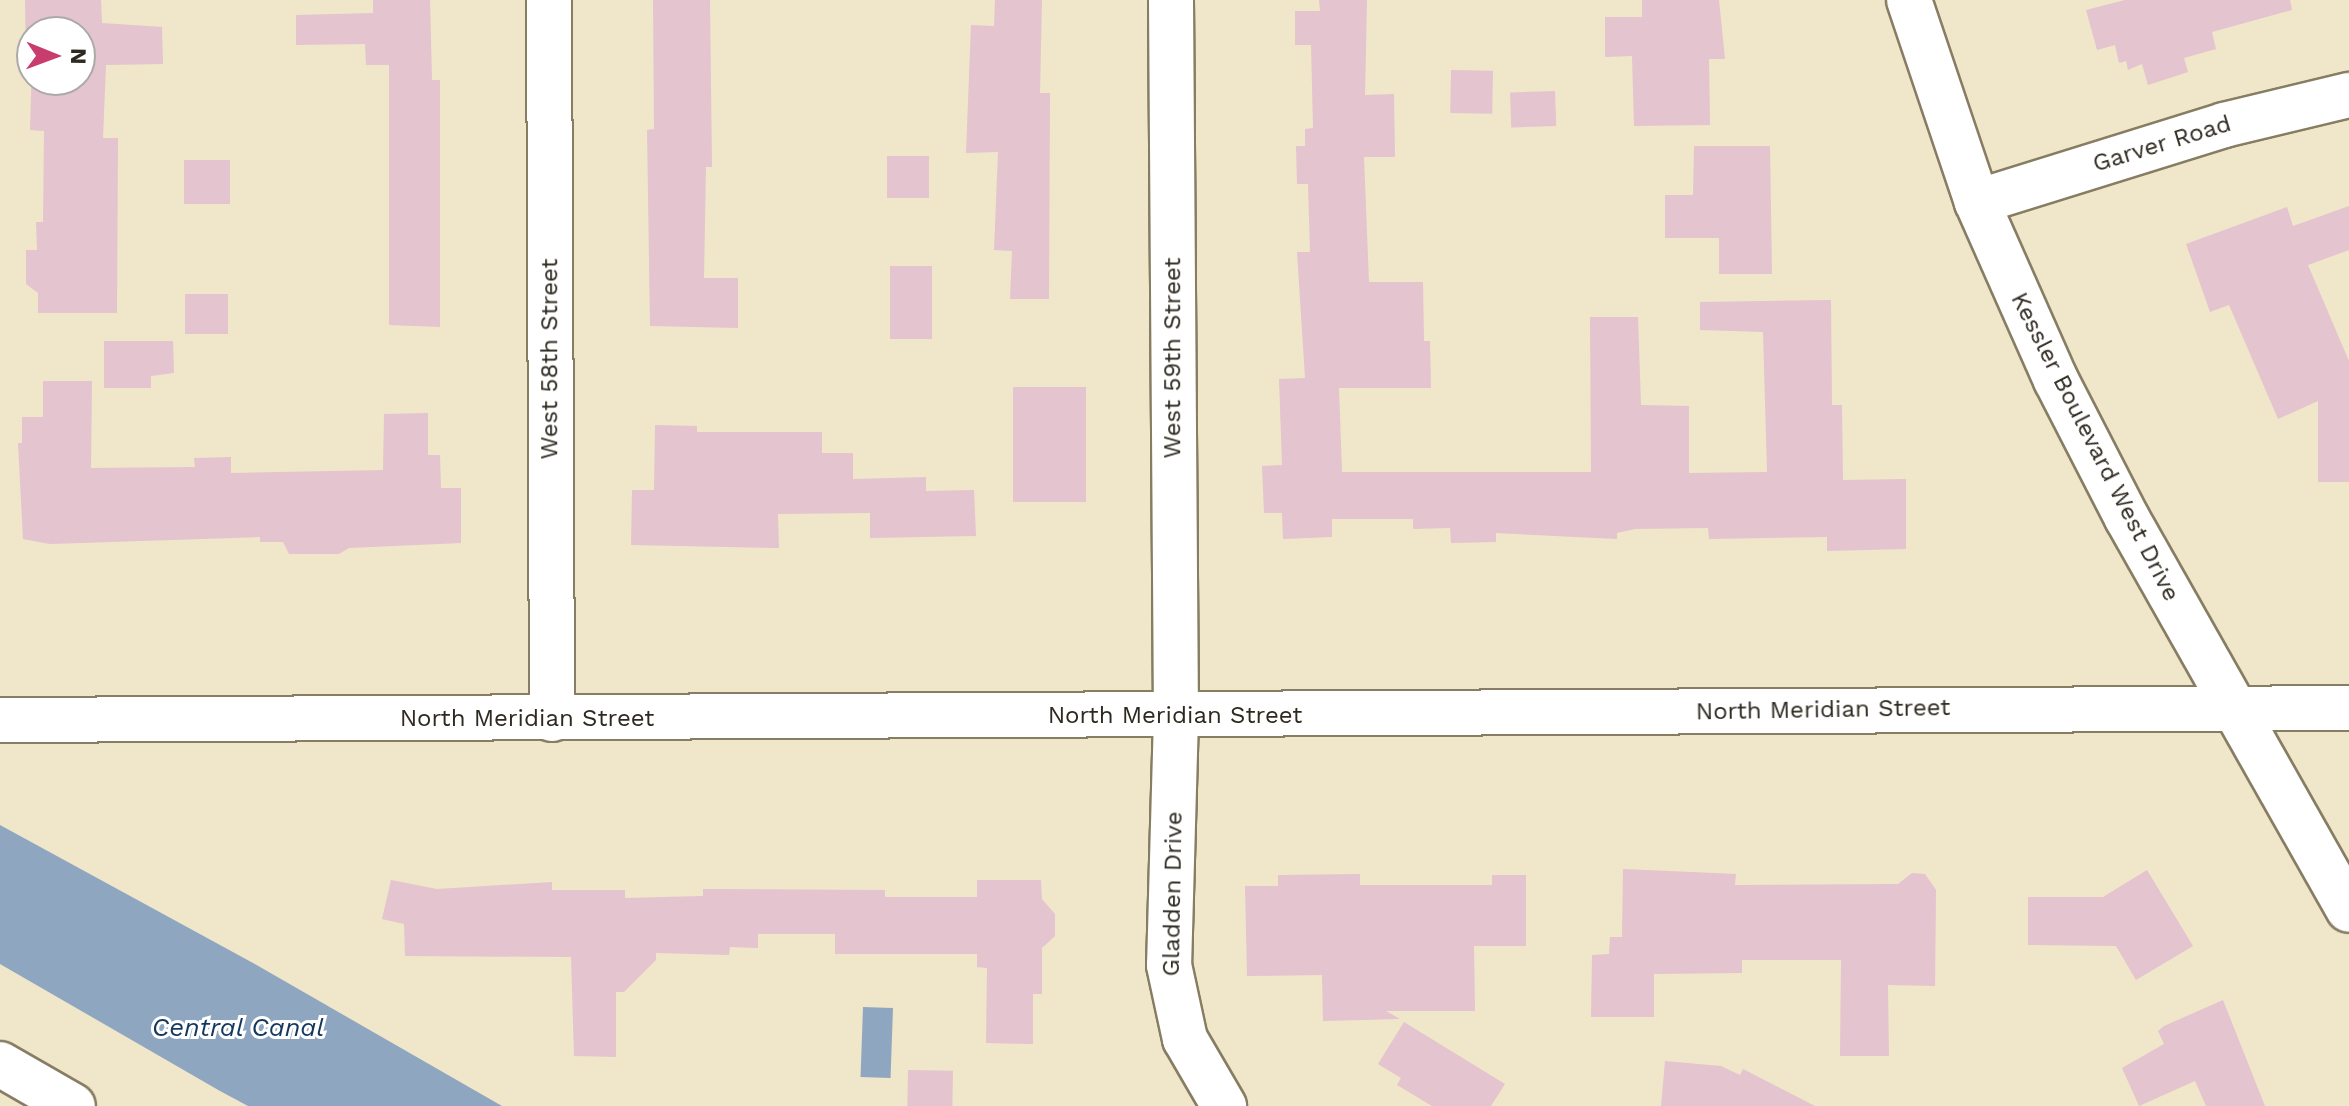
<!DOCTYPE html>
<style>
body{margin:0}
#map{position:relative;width:2349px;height:1106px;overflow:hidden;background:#f0e6ca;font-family:"Work Sans",sans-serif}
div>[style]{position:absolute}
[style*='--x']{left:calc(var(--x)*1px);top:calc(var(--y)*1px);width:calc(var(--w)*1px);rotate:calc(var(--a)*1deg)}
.water>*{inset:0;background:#8fa6c1;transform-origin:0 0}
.building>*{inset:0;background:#e3c4cf;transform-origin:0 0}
.roads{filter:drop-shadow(2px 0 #867d63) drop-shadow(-2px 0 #867d63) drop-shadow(0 2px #867d63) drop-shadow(0 -2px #867d63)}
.minor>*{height:44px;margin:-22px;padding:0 22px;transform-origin:22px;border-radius:22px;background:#fff}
.major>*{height:44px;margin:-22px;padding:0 22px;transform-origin:22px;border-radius:22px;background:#fff}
span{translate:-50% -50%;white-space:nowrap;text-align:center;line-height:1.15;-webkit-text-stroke:6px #fff;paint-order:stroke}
.street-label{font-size:24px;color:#2e2a20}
.water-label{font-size:26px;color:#14385d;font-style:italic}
.north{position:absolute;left:16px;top:16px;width:80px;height:80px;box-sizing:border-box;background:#fff;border:2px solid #abaaa6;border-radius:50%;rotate:91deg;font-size:22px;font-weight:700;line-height:32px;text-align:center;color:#2e2a20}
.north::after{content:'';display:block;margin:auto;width:28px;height:36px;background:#c93c6e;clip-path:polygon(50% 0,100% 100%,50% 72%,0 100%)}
</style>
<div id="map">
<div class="water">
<div style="clip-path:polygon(0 825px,253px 963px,502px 1106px,248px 1106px,220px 1091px,0 964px)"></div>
<div style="left:863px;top:1007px;width:30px;height:70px;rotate:2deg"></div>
</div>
<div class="building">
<div style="clip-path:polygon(evenodd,25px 0,101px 0,102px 23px,162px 27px,163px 64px,106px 65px,103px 138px,118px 138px,117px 313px,38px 313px,38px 293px,26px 284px,26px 250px,37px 250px,36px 222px,43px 222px,44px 131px,30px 130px,32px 59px,26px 59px,25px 0,32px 32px,80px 32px,80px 80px,32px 80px,32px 32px)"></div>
<div style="clip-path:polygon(373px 0,430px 0,432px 80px,440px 80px,440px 327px,389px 325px,389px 65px,366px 65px,365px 44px,296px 45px,296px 15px,373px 13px)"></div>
<div style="clip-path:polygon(653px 0,710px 0,712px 167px,706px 167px,704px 278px,738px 278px,738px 328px,650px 326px,647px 130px,654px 129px)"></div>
<div style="clip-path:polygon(995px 0,1042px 0,1040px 93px,1050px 93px,1049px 299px,1010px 299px,1012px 251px,994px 250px,998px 152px,966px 153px,971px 25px,994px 26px)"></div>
<div style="clip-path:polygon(1319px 0,1367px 0,1365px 95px,1394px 94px,1395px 157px,1364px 157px,1369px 282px,1423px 282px,1424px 341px,1430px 341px,1431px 388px,1339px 388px,1342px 472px,1591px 472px,1590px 317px,1638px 317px,1641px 405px,1689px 406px,1689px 473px,1767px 472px,1763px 332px,1700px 330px,1700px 302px,1831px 300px,1832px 405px,1842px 405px,1843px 480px,1906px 479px,1906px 549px,1827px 551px,1827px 537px,1709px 539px,1708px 528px,1635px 529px,1617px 533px,1617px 539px,1496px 533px,1496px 542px,1451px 543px,1450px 528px,1413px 529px,1413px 519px,1332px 519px,1332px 537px,1283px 539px,1282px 513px,1264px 513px,1262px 466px,1282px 465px,1279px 379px,1305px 378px,1297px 252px,1310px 252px,1308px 184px,1297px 184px,1296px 146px,1305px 146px,1305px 129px,1313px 128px,1311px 45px,1295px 45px,1295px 11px,1320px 11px)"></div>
<div style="clip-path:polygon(1642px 0,1719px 0,1725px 59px,1709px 59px,1710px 125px,1634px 126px,1632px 56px,1605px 57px,1605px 17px,1642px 17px)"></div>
<div style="clip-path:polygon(2125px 0,2290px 0,2292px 10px,2212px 32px,2216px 49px,2184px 58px,2188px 72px,2148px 85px,2142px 64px,2128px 70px,2126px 61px,2119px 63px,2115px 45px,2097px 50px,2086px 10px)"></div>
<div style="left:1451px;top:70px;width:42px;height:43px;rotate:1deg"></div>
<div style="left:1555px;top:91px;width:35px;height:45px;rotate:88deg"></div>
<div style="clip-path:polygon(1694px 146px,1770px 146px,1772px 274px,1719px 274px,1719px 238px,1665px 238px,1665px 195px,1693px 195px)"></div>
<div style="left:887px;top:156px;width:42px;height:42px"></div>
<div style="left:230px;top:160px;width:44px;height:46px;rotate:90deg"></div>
<div style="clip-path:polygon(2349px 206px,2349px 250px,2308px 265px,2349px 361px,2349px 482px,2318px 482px,2318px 401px,2278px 419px,2229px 305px,2210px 312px,2186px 244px,2287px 207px,2293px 226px)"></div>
<div style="left:890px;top:266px;width:42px;height:73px"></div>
<div style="left:185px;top:294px;width:43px;height:40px"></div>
<div style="clip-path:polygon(104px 341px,173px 341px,174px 373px,151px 376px,151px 388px,104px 388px)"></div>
<div style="clip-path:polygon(43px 381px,92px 381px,91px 468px,195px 467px,194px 458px,231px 457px,231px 473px,383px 470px,384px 414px,428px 413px,428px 455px,440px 455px,441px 488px,461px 488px,461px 543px,349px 548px,339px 554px,289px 554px,283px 542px,260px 542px,260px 537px,50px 544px,23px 539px,18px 443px,22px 443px,22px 417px,43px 417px)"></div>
<div style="left:1013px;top:387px;width:73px;height:115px"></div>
<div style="clip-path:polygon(655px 425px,697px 426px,697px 432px,822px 432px,822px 453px,853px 453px,853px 479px,926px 477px,926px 491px,974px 490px,976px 536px,870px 538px,870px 513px,778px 514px,779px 548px,631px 545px,632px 490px,654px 490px)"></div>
<div style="clip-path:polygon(1623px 869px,1736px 874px,1735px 885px,1898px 884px,1912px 873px,1925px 874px,1936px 890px,1935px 986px,1888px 985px,1889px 1056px,1840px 1056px,1841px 960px,1742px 960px,1742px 973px,1654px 974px,1654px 1017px,1591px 1017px,1592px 955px,1609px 954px,1610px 937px,1622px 937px)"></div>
<div style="clip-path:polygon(2147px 870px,2193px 946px,2136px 980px,2116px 946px,2028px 945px,2028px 897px,2103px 897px)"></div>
<div style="clip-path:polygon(1360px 874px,1360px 885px,1492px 885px,1492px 875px,1526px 875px,1526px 946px,1474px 946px,1475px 1011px,1386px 1011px,1400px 1019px,1323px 1021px,1322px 975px,1247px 976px,1245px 886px,1278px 886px,1278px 875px)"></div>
<div style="clip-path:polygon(391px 880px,437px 889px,552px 882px,552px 890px,625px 890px,625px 898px,703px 896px,703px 889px,885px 890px,885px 897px,977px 897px,977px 880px,1041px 880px,1042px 899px,1055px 914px,1055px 936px,1042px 948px,1042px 994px,1033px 994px,1033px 1044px,986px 1043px,987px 968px,977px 967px,977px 954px,835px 954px,835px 934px,758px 934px,758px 948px,730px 947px,729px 955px,656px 953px,656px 960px,624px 992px,616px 992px,616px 1057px,574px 1056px,571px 957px,405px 956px,404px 924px,382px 919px)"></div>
<div style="clip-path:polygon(2223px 1000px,2265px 1106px,2206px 1106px,2195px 1081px,2139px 1106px,2122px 1068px,2164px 1044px,2158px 1031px,2164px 1026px)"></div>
<div style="clip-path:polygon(1404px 1022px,1505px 1084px,1491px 1106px,1432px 1106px,1397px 1085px,1401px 1078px,1378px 1064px)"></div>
<div style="clip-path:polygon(1665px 1061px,1721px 1066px,1740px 1075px,1743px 1069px,1815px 1106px,1661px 1106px)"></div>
<div style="left:908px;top:1070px;width:45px;height:36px;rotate:1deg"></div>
</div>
<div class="roads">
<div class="minor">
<div style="--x:549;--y:0;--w:719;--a:89.76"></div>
<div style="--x:1171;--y:0;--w:717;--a:89.6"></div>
<div style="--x:1176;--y:717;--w:248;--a:91.6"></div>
<div style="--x:1169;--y:965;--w:76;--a:77.8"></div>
<div style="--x:1185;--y:1039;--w:78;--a:59.8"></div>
<div style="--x:1977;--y:202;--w:259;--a:-17.3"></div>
<div style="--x:2224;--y:125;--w:129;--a:-13.5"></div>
</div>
<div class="major">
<div style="--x:1909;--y:0;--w:213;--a:71.4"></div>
<div style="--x:1977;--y:202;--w:195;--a:66.1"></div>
<div style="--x:2056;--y:380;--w:155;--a:62.8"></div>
<div style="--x:2127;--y:518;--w:450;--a:60.5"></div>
<div style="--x:0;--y:720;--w:2349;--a:-0.29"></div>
<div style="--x:0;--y:1064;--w:84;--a:29.9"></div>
</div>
</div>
<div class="street-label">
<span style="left:2162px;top:144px;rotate:-17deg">Garver Road</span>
<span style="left:1173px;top:358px;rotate:-90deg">West 59th Street</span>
<span style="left:550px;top:359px;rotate:-90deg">West 58th Street</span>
<span style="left:2095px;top:447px;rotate:63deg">Kessler Boulevard West Drive</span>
<span style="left:1823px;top:710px;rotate:-1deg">North Meridian Street</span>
<span style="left:1175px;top:716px">North Meridian Street</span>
<span style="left:527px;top:719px">North Meridian Street</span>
<span style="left:1173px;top:894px;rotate:-89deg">Gladden Drive</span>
</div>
<div class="water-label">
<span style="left:238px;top:1028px">Central Canal</span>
</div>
<div class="north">N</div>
</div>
